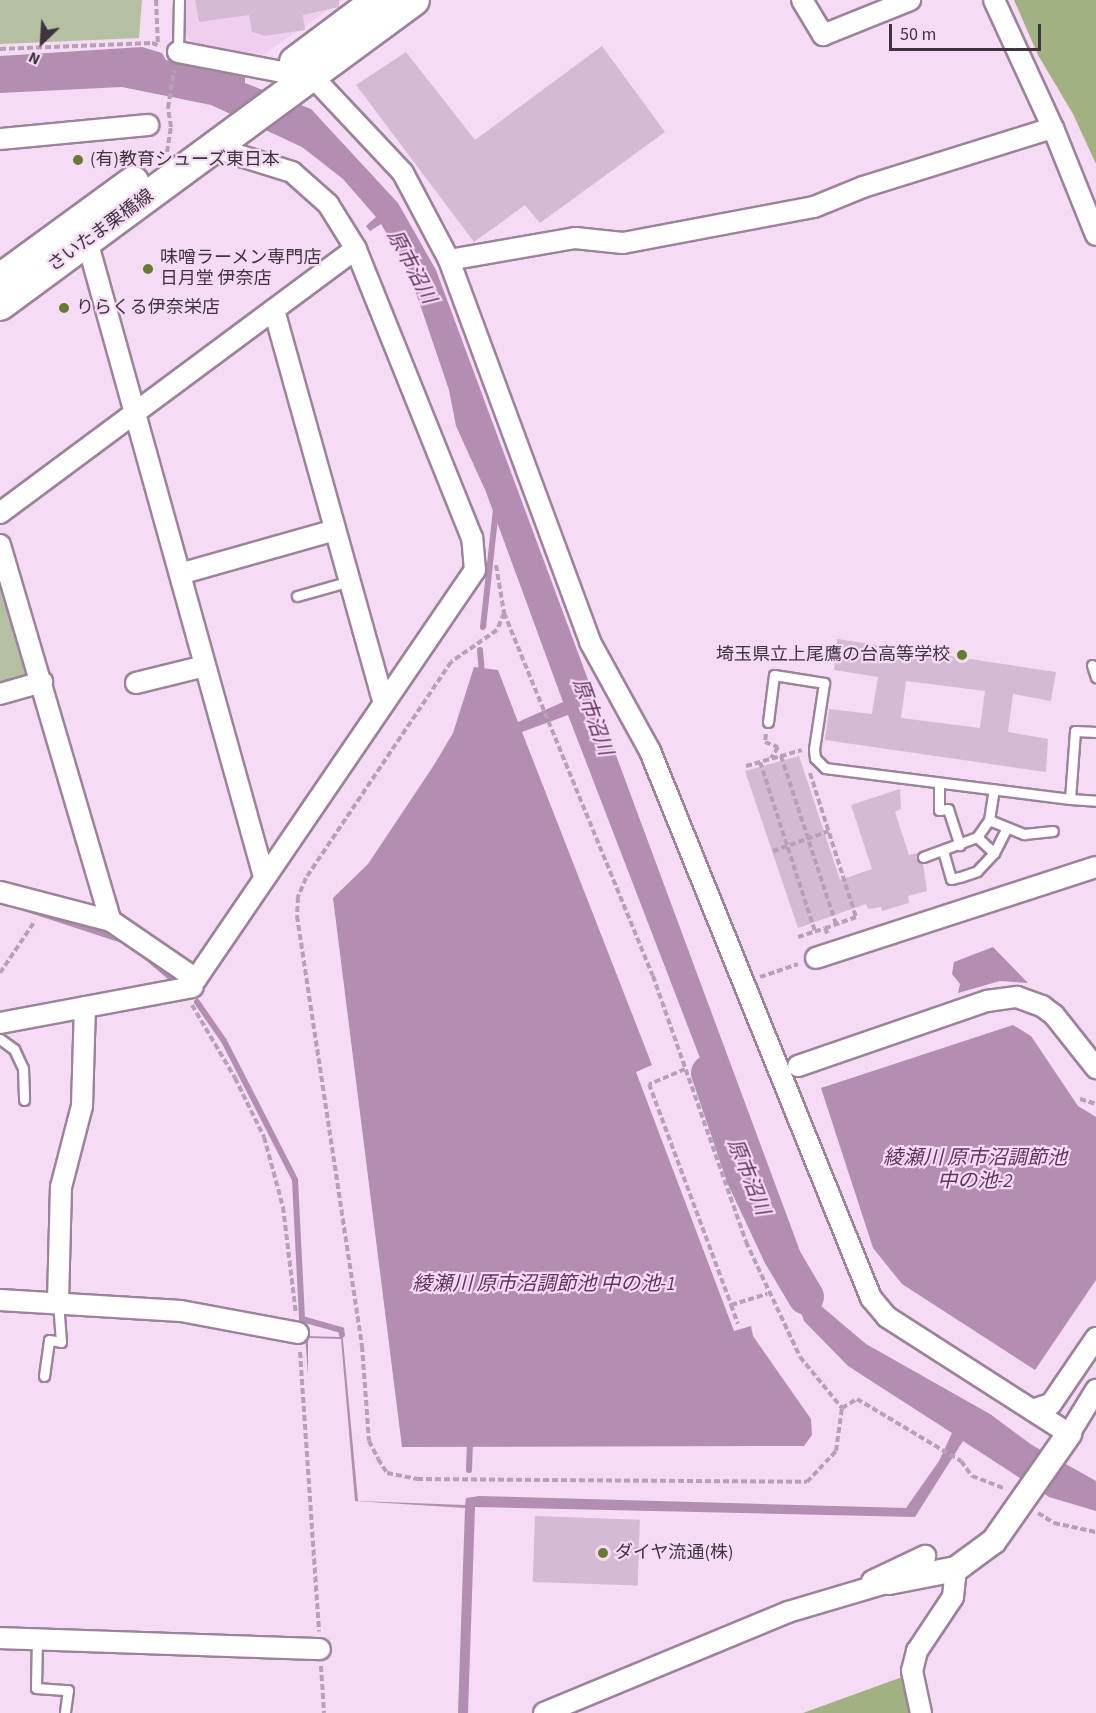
<!DOCTYPE html>
<meta charset="utf-8">
<style>
body{margin:0}
#map{position:relative;width:1096px;height:1713px;overflow:hidden;background:#f5dbf4;font-family:"Source Sans 3","Noto Sans JP",sans-serif}
div>[style]{position:absolute}
[style*='--x']{left:calc(var(--x)*1px);top:calc(var(--y)*1px);width:calc(var(--w)*1px);rotate:calc(var(--a)*1deg)}
.built>*{inset:0;background:#efcfed}
.green>*{inset:0;background:#b4c0a1}
.forest>*{inset:0;background:#a1b182}
.water>*{inset:0;background:#b48eb2}
.stream>*{height:6px;margin:-3px;padding:0 3px;transform-origin:3px;border-radius:3px;background:#b48eb2}
.river>*{height:36px;margin:-18px;padding:0 18px;transform-origin:18px;border-radius:18px;background:#b48eb2}
.building>*{inset:0;background:#d4bbd3;transform-origin:0 0}
.path>*{height:4px;margin-top:-2px;transform-origin:0;background:repeating-linear-gradient(90deg,#b6a2b5 0 6px,transparent 0 9px)}
.roads{filter:drop-shadow(2px 0 #9c839a) drop-shadow(-2px 0 #9c839a) drop-shadow(0 2px #9c839a) drop-shadow(0 -2px #9c839a)}
.service>*{height:9px;margin:-4.5px;padding:0 4.5px;transform-origin:4.5px;border-radius:4.5px;background:#fff}
.minor>*{height:20px;margin:-10px;padding:0 10px;transform-origin:10px;border-radius:10px;background:#fff}
.tertiary>*{height:24px;margin:-12px;padding:0 12px;transform-origin:12px;border-radius:12px;background:#fff}
.primary>*{height:30px;margin:-15px;padding:0 15px;transform-origin:15px;border-radius:15px;background:#fff}
.dots>*{width:16px;height:16px;translate:-50% -50%;box-sizing:border-box;border:3px solid #f5dbf4;border-radius:50%}
span{translate:-50% -50%;white-space:nowrap;text-align:center;line-height:1.15;-webkit-text-stroke:4.5px #f5dbf4;paint-order:stroke}
.poi-label{font-size:18px;color:#3e343e}
.left{translate:0 -50%;text-align:left}
.right{translate:-100% -50%;text-align:right}
.street-label{font-size:18px;color:#3e343e}
.water-label{font-size:20px;color:#603060;font-style:italic}
.north{position:absolute;left:12px;top:12px;width:60px;height:60px;-webkit-text-stroke:4px #f5dbf4;paint-order:stroke;rotate:205deg;font-size:16px;font-weight:700;line-height:24px;text-align:center;color:#3e343e}
.north::after{content:'';display:block;margin:auto;width:21px;height:27px;background:#3e343e;clip-path:polygon(50% 0,100% 100%,50% 72%,0 100%)}
.scale{position:absolute;left:889px;top:24px;width:152px;height:27px;box-sizing:border-box;border:3px solid #3e343e;border-top:0;padding-left:8px;font-size:18px;line-height:21px;white-space:nowrap;color:#3e343e;-webkit-text-stroke:4px #f5dbf4;paint-order:stroke}
</style>
<div id="map">
<div class="built">
<div style="clip-path:polygon(185px 0,343px 0,258px 58px,195px 47px,184px 31px)"></div>
</div>
<div class="green">
<div style="clip-path:polygon(0 0,142px 0,139px 38px,0 44px)"></div>
<div style="clip-path:polygon(0 566px,33px 676px,0 684px)"></div>
</div>
<div class="forest">
<div style="clip-path:polygon(1014px 0,1096px 0,1096px 164px,1073px 114px,1038px 55px)"></div>
<div style="clip-path:polygon(905px 1676px,913px 1713px,803px 1713px)"></div>
</div>
<div class="water">
<div style="clip-path:polygon(142px 47px,162px 53px,166px 60px,245px 76px,245px 83px,311px 109px,398px 203px,436px 270px,820px 1305px,866px 1344px,990px 1414px,1032px 1445px,1096px 1481px,1096px 1511px,1049px 1497px,963px 1441px,915px 1517px,475px 1507px,468px 1713px,458px 1713px,465px 1508px,355px 1501px,341px 1339px,308px 1338px,308px 1375px,305px 1336px,340px 1337px,342px 1329px,358px 1501px,465px 1505px,466px 1498px,479px 1496px,906px 1508px,939px 1461px,952px 1433px,848px 1366px,804px 1321px,777px 1241px,710px 1084px,568px 715px,522px 732px,652px 1065px,636px 1072px,734px 1331px,751px 1326px,753px 1336px,811px 1419px,812px 1435px,804px 1446px,402px 1447px,333px 898px,368px 864px,434px 765px,453px 733px,474px 667px,498px 670px,518px 722px,563px 702px,486px 492px,456px 426px,449px 390px,409px 272px,381px 224px,370px 231px,366px 226px,376px 217px,343px 179px,302px 147px,211px 105px,122px 87px,0 93px,0 56px)"></div>
<div style="clip-path:polygon(993px 947px,1028px 983px,1000px 981px,958px 993px,960px 984px,952px 974px,954px 962px)"></div>
<div style="clip-path:polygon(1013px 1025px,1031px 1036px,1078px 1106px,1096px 1117px,1096px 1280px,1035px 1370px,902px 1284px,873px 1248px,821px 1088px)"></div>
</div>
<div class="stream">
<div style="--x:483;--y:627;--w:119;--a:-83.7"></div>
<div style="--x:480;--y:650;--w:24;--a:85"></div>
<div style="--x:27;--y:909;--w:103;--a:18.1"></div>
<div style="--x:143;--y:954;--w:42;--a:40.2"></div>
<div style="--x:197;--y:1002;--w:47;--a:55.3"></div>
<div style="--x:224;--y:1041;--w:156;--a:62.9"></div>
<div style="--x:295;--y:1180;--w:139;--a:87.1"></div>
<div style="--x:302;--y:1319;--w:41;--a:15.8"></div>
<div style="--x:341;--y:1330;--w:5;--a:79"></div>
<div style="--x:469;--y:1470;--w:30;--a:-88"></div>
</div>
<div class="river">
<div style="--x:709;--y:1073;--w:109;--a:71.2"></div>
<div style="--x:744;--y:1176;--w:85;--a:64.9"></div>
<div style="--x:780;--y:1253;--w:51;--a:59.4"></div>
</div>
<div class="building">
<div style="clip-path:polygon(195px 0,339px 0,339px 7px,303px 15px,305px 30px,265px 36px,252px 32px,249px 15px,199px 22px)"></div>
<div style="clip-path:polygon(602px 46px,665px 132px,540px 223px,525px 205px,474px 242px,356px 85px,406px 52px,475px 140px)"></div>
<div style="clip-path:polygon(evenodd,837px 639px,1056px 672px,1051px 701px,1013px 694px,1008px 732px,1048px 739px,1046px 772px,825px 740px,829px 709px,872px 714px,878px 677px,834px 670px,837px 639px,906px 681px,985px 691px,980px 728px,901px 718px,906px 681px)"></div>
<div style="clip-path:polygon(799px 756px,840px 880px,872px 869px,851px 805px,900px 789px,901px 809px,895px 812px,909px 855px,917px 853px,917px 860px,923px 864px,927px 891px,908px 896px,909px 903px,882px 911px,881px 907px,868px 909px,866px 904px,798px 928px,745px 771px)"></div>
<div style="left:535px;top:1516px;width:105px;height:66px;rotate:2deg"></div>
</div>
<div class="path">
<div style="--x:156;--y:0;--w:45;--a:87.5"></div>
<div style="--x:0;--y:49;--w:152;--a:-2.3"></div>
<div style="--x:152;--y:43;--w:9;--a:18"></div>
<div style="--x:167;--y:152;--w:25;--a:-81"></div>
<div style="--x:171;--y:127;--w:19;--a:-99"></div>
<div style="--x:168;--y:108;--w:38;--a:-81"></div>
<div style="--x:496;--y:565;--w:49;--a:80.5"></div>
<div style="--x:504;--y:613;--w:392;--a:67.7"></div>
<div style="--x:653;--y:976;--w:282;--a:70.7"></div>
<div style="--x:746;--y:1242;--w:127;--a:64.8"></div>
<div style="--x:800;--y:1357;--w:66;--a:50.5"></div>
<div style="--x:504;--y:613;--w:18;--a:112"></div>
<div style="--x:497;--y:630;--w:56;--a:145.2"></div>
<div style="--x:451;--y:662;--w:260;--a:123.9"></div>
<div style="--x:306;--y:878;--w:21;--a:113"></div>
<div style="--x:298;--y:897;--w:19;--a:93"></div>
<div style="--x:297;--y:916;--w:435;--a:81.4"></div>
<div style="--x:362;--y:1346;--w:95;--a:85.8"></div>
<div style="--x:369;--y:1441;--w:20;--a:63"></div>
<div style="--x:378;--y:1459;--w:17;--a:57"></div>
<div style="--x:387;--y:1473;--w:31;--a:11"></div>
<div style="--x:417;--y:1479;--w:390;--a:0.4"></div>
<div style="--x:807;--y:1482;--w:42;--a:-46.9"></div>
<div style="--x:836;--y:1451;--w:43;--a:-82.1"></div>
<div style="--x:842;--y:1408;--w:17;--a:-31"></div>
<div style="--x:857;--y:1399;--w:121;--a:30.8"></div>
<div style="--x:961;--y:1461;--w:19;--a:54"></div>
<div style="--x:972;--y:1476;--w:36;--a:21"></div>
<div style="--x:766;--y:734;--w:8;--a:97"></div>
<div style="--x:765;--y:742;--w:14;--a:21"></div>
<div style="--x:778;--y:747;--w:13;--a:122"></div>
<div style="--x:781;--y:756;--w:177;--a:71.9"></div>
<div style="--x:760;--y:762;--w:178;--a:72"></div>
<div style="--x:746;--y:766;--w:58;--a:-15.9"></div>
<div style="--x:810;--y:773;--w:151;--a:72.3"></div>
<div style="--x:856;--y:917;--w:33;--a:160"></div>
<div style="--x:825;--y:928;--w:8;--a:67"></div>
<div style="--x:773;--y:851;--w:59;--a:-19.7"></div>
<div style="--x:798;--y:937;--w:28;--a:-18"></div>
<div style="--x:0;--y:973;--w:63;--a:-56.1"></div>
<div style="--x:760;--y:977;--w:40;--a:-18.9"></div>
<div style="--x:192;--y:1005;--w:85;--a:59.5"></div>
<div style="--x:235;--y:1078;--w:66;--a:63.8"></div>
<div style="--x:264;--y:1137;--w:73;--a:74.8"></div>
<div style="--x:283;--y:1207;--w:108;--a:83.1"></div>
<div style="--x:685;--y:1069;--w:39;--a:157"></div>
<div style="--x:649;--y:1084;--w:236;--a:69.6"></div>
<div style="--x:731;--y:1305;--w:38;--a:-17"></div>
<div style="--x:1080;--y:1099;--w:17;--a:17"></div>
<div style="--x:731;--y:1305;--w:20;--a:70"></div>
<div style="--x:300;--y:1352;--w:280;--a:86.1"></div>
<div style="--x:1038;--y:1513;--w:19;--a:32"></div>
<div style="--x:1054;--y:1523;--w:43;--a:12.1"></div>
<div style="--x:321;--y:1666;--w:47;--a:86.3"></div>
</div>
<div class="roads">
<div class="service">
<div style="--x:178;--y:52;--w:52;--a:-88.9"></div>
<div style="--x:297;--y:596;--w:55;--a:-15.8"></div>
<div style="--x:1092;--y:665;--w:13;--a:72"></div>
<div style="--x:768;--y:722;--w:47;--a:-82.7"></div>
<div style="--x:774;--y:675;--w:51;--a:9.1"></div>
<div style="--x:824;--y:683;--w:67;--a:98.6"></div>
<div style="--x:814;--y:749;--w:9;--a:84"></div>
<div style="--x:815;--y:758;--w:14;--a:45"></div>
<div style="--x:825;--y:768;--w:247;--a:7.2"></div>
<div style="--x:1096;--y:732;--w:21;--a:-177"></div>
<div style="--x:1075;--y:731;--w:68;--a:94.2"></div>
<div style="--x:1070;--y:799;--w:26;--a:4"></div>
<div style="--x:939;--y:783;--w:27;--a:90"></div>
<div style="--x:939;--y:810;--w:9;--a:-6"></div>
<div style="--x:948;--y:809;--w:38;--a:72"></div>
<div style="--x:989;--y:820;--w:38;--a:22"></div>
<div style="--x:1024;--y:834;--w:29;--a:-6"></div>
<div style="--x:977;--y:837;--w:23;--a:43"></div>
<div style="--x:943;--y:851;--w:29;--a:74"></div>
<div style="--x:951;--y:879;--w:9;--a:-13"></div>
<div style="--x:960;--y:877;--w:18;--a:-19"></div>
<div style="--x:977;--y:871;--w:25;--a:-47"></div>
<div style="--x:994;--y:853;--w:28;--a:-63"></div>
<div style="--x:923;--y:857;--w:58;--a:-20.3"></div>
<div style="--x:977;--y:837;--w:21;--a:-55"></div>
<div style="--x:989;--y:820;--w:31;--a:-81"></div>
<div style="--x:0;--y:1039;--w:17;--a:36"></div>
<div style="--x:14;--y:1049;--w:21;--a:65"></div>
<div style="--x:23;--y:1068;--w:32;--a:88"></div>
<div style="--x:44;--y:1376;--w:36;--a:-82"></div>
<div style="--x:49;--y:1340;--w:12;--a:9"></div>
<div style="--x:61;--y:1342;--w:41;--a:-94.2"></div>
<div style="--x:37;--y:1639;--w:49;--a:91.2"></div>
<div style="--x:36;--y:1688;--w:32;--a:4"></div>
<div style="--x:68;--y:1690;--w:22;--a:98"></div>
</div>
<div class="minor">
<div style="--x:802;--y:0;--w:41;--a:59"></div>
<div style="--x:823;--y:35;--w:94;--a:-21.9"></div>
<div style="--x:994;--y:0;--w:141;--a:65.3"></div>
<div style="--x:178;--y:52;--w:106;--a:10.9"></div>
<div style="--x:312;--y:76;--w:133;--a:46.8"></div>
<div style="--x:403;--y:173;--w:98;--a:62.1"></div>
<div style="--x:449;--y:260;--w:128;--a:-9.9"></div>
<div style="--x:575;--y:238;--w:48;--a:5.9"></div>
<div style="--x:623;--y:243;--w:194;--a:-10.7"></div>
<div style="--x:814;--y:207;--w:53;--a:-22.2"></div>
<div style="--x:863;--y:187;--w:199;--a:-17.3"></div>
<div style="--x:1053;--y:128;--w:115;--a:68.1"></div>
<div style="--x:0;--y:139;--w:149;--a:-5.4"></div>
<div style="--x:84;--y:230;--w:672;--a:74.45"></div>
<div style="--x:449;--y:260;--w:407;--a:69.7"></div>
<div style="--x:590;--y:642;--w:124;--a:61.2"></div>
<div style="--x:650;--y:751;--w:590;--a:68"></div>
<div style="--x:871;--y:1298;--w:25;--a:50"></div>
<div style="--x:887;--y:1317;--w:216;--a:32.7"></div>
<div style="--x:1069;--y:1434;--w:52;--a:-58.5"></div>
<div style="--x:274;--y:310;--w:408;--a:74.4"></div>
<div style="--x:0;--y:513;--w:443;--a:-36.6"></div>
<div style="--x:0;--y:545;--w:392;--a:73.6"></div>
<div style="--x:180;--y:574;--w:161;--a:-15.8"></div>
<div style="--x:136;--y:683;--w:71;--a:-13.8"></div>
<div style="--x:0;--y:694;--w:44;--a:-15.9"></div>
<div style="--x:0;--y:892;--w:115;--a:14.6"></div>
<div style="--x:111;--y:921;--w:103;--a:34.3"></div>
<div style="--x:196;--y:979;--w:495;--a:-55.7"></div>
<div style="--x:475;--y:570;--w:32;--a:-95"></div>
<div style="--x:472;--y:538;--w:311;--a:-111.9"></div>
<div style="--x:356;--y:249;--w:53;--a:-121.9"></div>
<div style="--x:328;--y:204;--w:48;--a:-138.4"></div>
<div style="--x:292;--y:172;--w:81;--a:-162.7"></div>
<div style="--x:816;--y:958;--w:294;--a:-18"></div>
<div style="--x:0;--y:1023;--w:196;--a:-10.6"></div>
<div style="--x:798;--y:1066;--w:200;--a:-19"></div>
<div style="--x:987;--y:1001;--w:30;--a:-8"></div>
<div style="--x:1017;--y:997;--w:27;--a:20"></div>
<div style="--x:1042;--y:1006;--w:15;--a:37"></div>
<div style="--x:1054;--y:1015;--w:68;--a:51.6"></div>
<div style="--x:0;--y:1300;--w:181;--a:3.5"></div>
<div style="--x:181;--y:1311;--w:119;--a:10.6"></div>
<div style="--x:58;--y:1301;--w:114;--a:-88.5"></div>
<div style="--x:61;--y:1187;--w:84;--a:-75.5"></div>
<div style="--x:82;--y:1106;--w:99;--a:-88.3"></div>
<div style="--x:1032;--y:1410;--w:20;--a:-18"></div>
<div style="--x:1051;--y:1404;--w:80;--a:-55.7"></div>
<div style="--x:872;--y:1581;--w:59;--a:-25.3"></div>
<div style="--x:0;--y:1638;--w:320;--a:2"></div>
<div style="--x:544;--y:1713;--w:264;--a:-22.5"></div>
<div style="--x:788;--y:1612;--w:105;--a:-16.5"></div>
<div style="--x:921;--y:1713;--w:43;--a:-102.1"></div>
<div style="--x:912;--y:1671;--w:21;--a:-76"></div>
<div style="--x:917;--y:1651;--w:65;--a:-56.3"></div>
<div style="--x:953;--y:1597;--w:28;--a:-84"></div>
</div>
<div class="tertiary">
<div style="--x:889;--y:1582;--w:68;--a:-11"></div>
<div style="--x:956;--y:1569;--w:47;--a:-36.4"></div>
<div style="--x:994;--y:1541;--w:131;--a:-55"></div>
</div>
<div class="primary">
<div style="--x:295;--y:62;--w:104;--a:-36.8"></div>
<div style="--x:0;--y:279;--w:165;--a:-36.1"></div>
<div style="--x:0;--y:305;--w:514;--a:-36.38"></div>
</div>
</div>
<div class="dots">
<div style="left:78px;top:160px;background:#657c2e"></div>
<div style="left:148px;top:269px;background:#657c2e"></div>
<div style="left:64px;top:308px;background:#657c2e"></div>
<div style="left:962px;top:655px;background:#657c2e"></div>
<div style="left:603px;top:1553px;background:#657c2e"></div>
</div>
<div class="poi-label">
<span class="left" style="left:90px;top:160px">(有)教育シューズ東日本</span>
<span class="left" style="left:160px;top:269px">味噌ラーメン専門店<br>日月堂 伊奈店</span>
<span class="left" style="left:76px;top:308px">りらくる伊奈栄店</span>
<span class="right" style="left:950px;top:655px">埼玉県立上尾鷹の台高等学校</span>
<span class="left" style="left:615px;top:1553px">ダイヤ流通(株)</span>
</div>
<div class="street-label">
<span style="left:101px;top:231px;rotate:-36deg">さいたま栗橋線</span>
</div>
<div class="water-label">
<span style="left:411px;top:267px;rotate:62deg">原市沼川</span>
<span style="left:592px;top:717px;rotate:70deg">原市沼川</span>
<span style="left:975px;top:1170px">綾瀬川 原市沼調節池<br>中の池-2</span>
<span style="left:748px;top:1177px;rotate:68deg">原市沼川</span>
<span style="left:544px;top:1284px">綾瀬川 原市沼調節池 中の池-1</span>
</div>
<div class="north">N</div>
<div class="scale">50 m</div>
</div>
